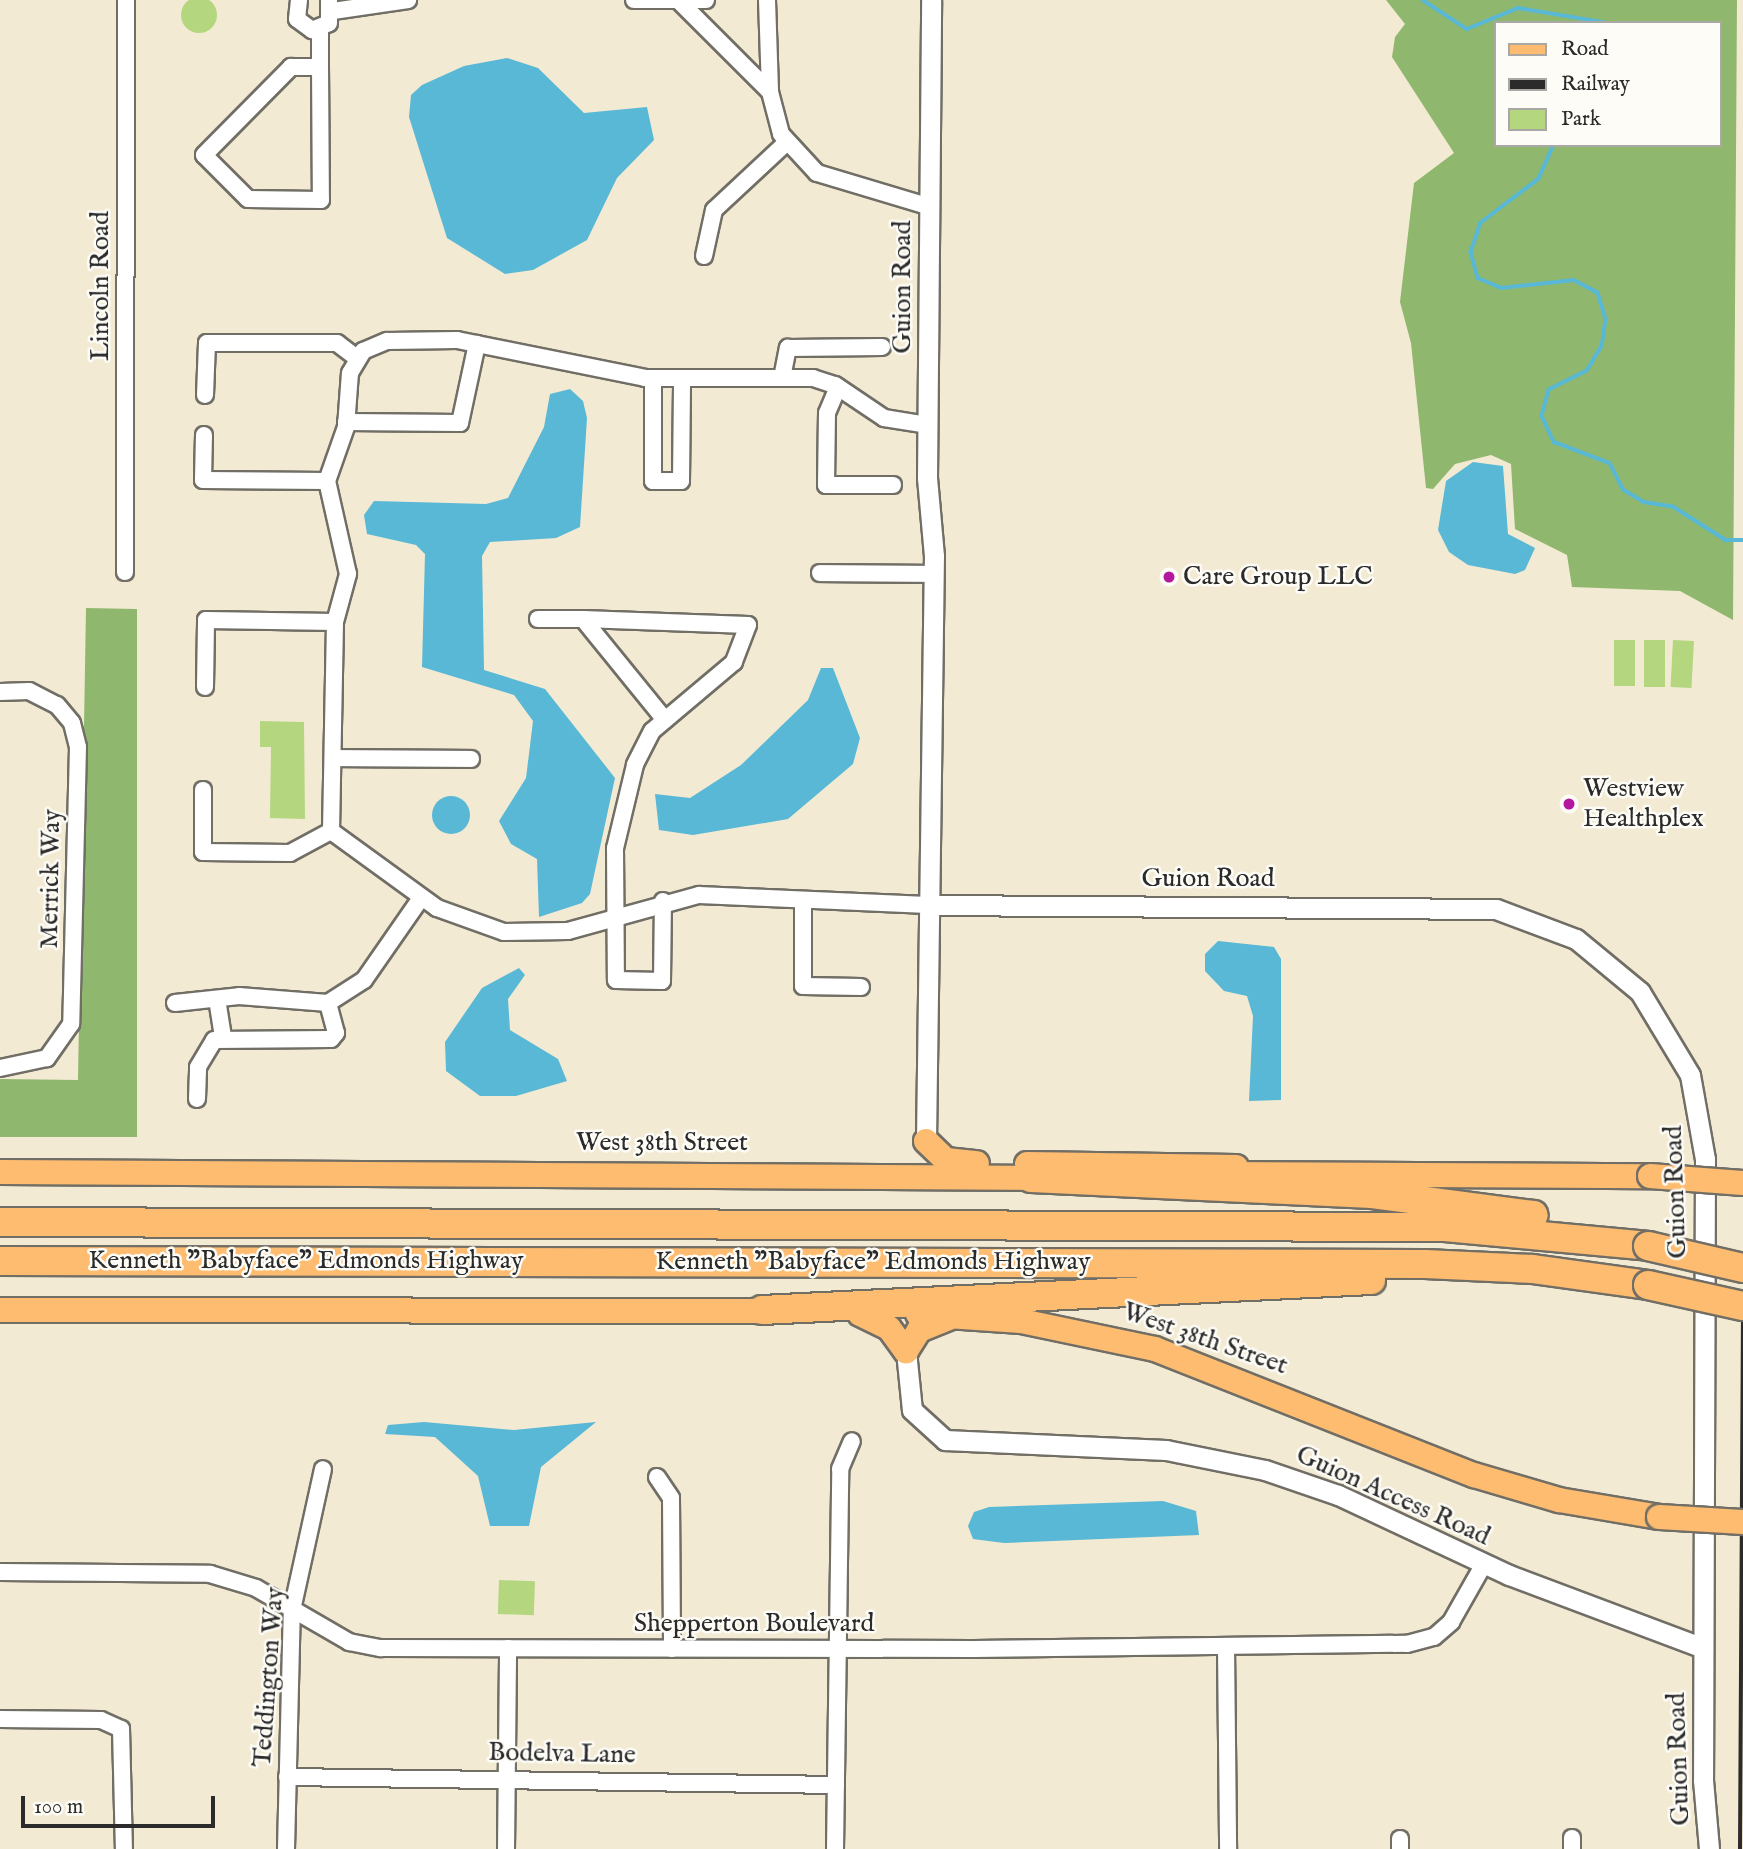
<!DOCTYPE html>
<style>
body{margin:0}
#map{position:relative;width:1743px;height:1849px;overflow:hidden;background:#f3ead3;font-family:"IM FELL English",serif}
div>[style]{position:absolute}
[style*='--x']{left:calc(var(--x)*1px);top:calc(var(--y)*1px);width:calc(var(--w)*1px);rotate:calc(var(--a)*1deg)}
.green>*{inset:0;background:#b4d67f;transform-origin:0 0}
.round{border-radius:50%}
.forest>*{inset:0;background:#8fb76e}
.water>*{inset:0;background:#58b8d6}
.stream>*{height:3.5px;margin:-1.75px;padding:0 1.75px;transform-origin:1.75px;border-radius:1.75px;background:#58b8d6}
.roads{filter:drop-shadow(2px 0 #716e66) drop-shadow(-2px 0 #716e66) drop-shadow(0 2px #716e66) drop-shadow(0 -2px #716e66)}
.minor>*{height:16px;margin:-8px;padding:0 8px;transform-origin:8px;border-radius:8px;background:#fff}
.tertiary>*{height:19px;margin:-9.5px;padding:0 9.5px;transform-origin:9.5px;border-radius:9.5px;background:#fff}
.primary>*{height:24px;margin:-12px;padding:0 12px;transform-origin:12px;border-radius:12px;background:#fdbc70}
.motorway>*{height:28px;margin:-14px;padding:0 14px;transform-origin:14px;border-radius:14px;background:#fdbc70}
.rail>*{height:3.5px;margin:-1.75px;padding:0 1.75px;transform-origin:1.75px;border-radius:1.75px;background:#2b2b2b}
.bridges{filter:drop-shadow(2px 0 #716e66) drop-shadow(-2px 0 #716e66) drop-shadow(0 2px #716e66) drop-shadow(0 -2px #716e66)}
.primary-bridge>*{height:24px;margin:-12px;padding:0 12px;transform-origin:12px;border-radius:12px;background:#fdbc70}
.motorway-bridge>*{height:28px;margin:-14px;padding:0 14px;transform-origin:14px;border-radius:14px;background:#fdbc70}
.dots>*{width:19px;height:19px;translate:-50% -50%;box-sizing:border-box;border:4px solid #fdfcf7;border-radius:50%}
span{translate:-50% -50%;white-space:nowrap;text-align:center;line-height:1.15;-webkit-text-stroke:5px #fdfcf7;paint-order:stroke}
.street-label{font-size:26px;color:#2b2b2b}
.poi-label{font-size:26px;color:#2b2b2b}
.left{translate:0 -50%;text-align:left}
.legend{position:absolute;left:1494px;top:21px;width:228px;height:126px;box-sizing:border-box;background:#fdfcf7;border:2px solid #a9a8a5;margin:0;padding:9px 12px;list-style:none;font-size:21px;color:#2b2b2b}
.legend li{display:flex;align-items:center;gap:14px;height:35px}
.legend b{width:35px;border:2px solid #a9a8a5}
.scale{position:absolute;left:21px;top:1796px;width:194px;height:32px;box-sizing:border-box;border:4px solid #2b2b2b;border-top:0;padding-left:9px;font-size:21px;line-height:24px;white-space:nowrap;color:#2b2b2b;-webkit-text-stroke:5px #fdfcf7;paint-order:stroke}
</style>
<div id="map">
<div class="green">
<div class="round" style="left:181px;top:-3px;width:36px;height:36px"></div>
<div style="left:1614px;top:640px;width:21px;height:46px"></div>
<div style="left:1644px;top:640px;width:21px;height:47px"></div>
<div style="left:1673px;top:640px;width:21px;height:47px;rotate:3deg"></div>
<div style="clip-path:polygon(260px 721px,304px 722px,305px 819px,270px 818px,271px 747px,260px 747px)"></div>
<div style="left:499px;top:1580px;width:36px;height:34px;rotate:2deg"></div>
</div>
<div class="forest">
<div style="clip-path:polygon(evenodd,1386px 0,1737px 0,1733px 620px,1680px 591px,1572px 587px,1567px 555px,1515px 529px,1511px 464px,1491px 455px,1455px 464px,1433px 489px,1426px 488px,1411px 343px,1400px 302px,1414px 183px,1454px 153px,1392px 57px,1395px 37px,1405px 24px,1386px 0,1496px 23px,1720px 23px,1720px 145px,1496px 145px,1496px 23px)"></div>
<div style="clip-path:polygon(86px 608px,137px 609px,137px 1137px,0 1137px,0 1079px,78px 1080px)"></div>
</div>
<div class="water">
<div style="clip-path:polygon(507px 58px,538px 68px,584px 113px,647px 107px,654px 140px,617px 178px,587px 240px,533px 270px,505px 274px,447px 238px,409px 117px,411px 95px,422px 85px,464px 66px)"></div>
<div style="clip-path:polygon(570px 389px,583px 401px,587px 418px,580px 527px,556px 538px,490px 542px,482px 556px,484px 670px,545px 689px,615px 778px,590px 894px,582px 903px,539px 917px,537px 859px,511px 844px,499px 821px,526px 778px,533px 721px,514px 695px,422px 667px,425px 554px,416px 545px,367px 534px,364px 515px,374px 501px,486px 504px,508px 498px,544px 427px,550px 394px)"></div>
<div style="clip-path:polygon(1473px 462px,1503px 466px,1508px 534px,1535px 548px,1525px 570px,1515px 574px,1468px 565px,1449px 552px,1438px 530px,1446px 481px)"></div>
<div style="clip-path:polygon(821px 668px,833px 668px,860px 738px,853px 764px,788px 819px,693px 835px,659px 830px,655px 794px,690px 798px,741px 765px,808px 700px)"></div>
<div class="round" style="left:432px;top:796px;width:38px;height:38px"></div>
<div style="clip-path:polygon(1218px 941px,1274px 947px,1281px 959px,1281px 1100px,1249px 1101px,1253px 1016px,1247px 996px,1224px 991px,1205px 971px,1205px 954px)"></div>
<div style="clip-path:polygon(519px 968px,525px 975px,508px 999px,510px 1030px,558px 1059px,567px 1081px,516px 1096px,480px 1096px,446px 1071px,445px 1042px,482px 988px)"></div>
<div style="clip-path:polygon(424px 1422px,514px 1430px,596px 1422px,541px 1467px,529px 1526px,490px 1526px,478px 1476px,435px 1437px,385px 1434px,388px 1425px)"></div>
<div style="clip-path:polygon(1163px 1501px,1196px 1511px,1199px 1535px,1004px 1543px,973px 1539px,968px 1526px,974px 1512px,989px 1507px)"></div>
</div>
<div class="stream">
<div style="--x:1423;--y:0;--w:53;--a:33.4"></div>
<div style="--x:1467;--y:29;--w:55;--a:-22.4"></div>
<div style="--x:1518;--y:8;--w:92;--a:9.4"></div>
<div style="--x:1554;--y:145;--w:37;--a:114"></div>
<div style="--x:1539;--y:179;--w:73;--a:142.8"></div>
<div style="--x:1481;--y:223;--w:31;--a:109"></div>
<div style="--x:1471;--y:252;--w:27;--a:75"></div>
<div style="--x:1478;--y:278;--w:25;--a:23"></div>
<div style="--x:1501;--y:288;--w:73;--a:-6.3"></div>
<div style="--x:1574;--y:280;--w:27;--a:28"></div>
<div style="--x:1598;--y:293;--w:27;--a:73"></div>
<div style="--x:1606;--y:319;--w:27;--a:98"></div>
<div style="--x:1602;--y:346;--w:29;--a:121"></div>
<div style="--x:1587;--y:371;--w:42;--a:153.4"></div>
<div style="--x:1549;--y:390;--w:27;--a:105"></div>
<div style="--x:1542;--y:416;--w:29;--a:65"></div>
<div style="--x:1554;--y:442;--w:60;--a:20.6"></div>
<div style="--x:1610;--y:463;--w:30;--a:63"></div>
<div style="--x:1624;--y:490;--w:23;--a:31"></div>
<div style="--x:1644;--y:502;--w:30;--a:9"></div>
<div style="--x:1674;--y:507;--w:62;--a:32.4"></div>
<div style="--x:1726;--y:540;--w:17;--a:0"></div>
</div>
<div class="roads">
<div class="minor">
<div style="--x:299;--y:0;--w:19;--a:96"></div>
<div style="--x:297;--y:19;--w:19;--a:36"></div>
<div style="--x:312;--y:30;--w:18;--a:-22"></div>
<div style="--x:329;--y:23;--w:23;--a:-90"></div>
<div style="--x:634;--y:0;--w:72;--a:0"></div>
<div style="--x:767;--y:0;--w:92;--a:88.1"></div>
<div style="--x:679;--y:1;--w:129;--a:45"></div>
<div style="--x:770;--y:92;--w:43;--a:75.3"></div>
<div style="--x:781;--y:134;--w:53;--a:47.3"></div>
<div style="--x:817;--y:173;--w:118;--a:16.7"></div>
<div style="--x:333;--y:11;--w:76;--a:-8.3"></div>
<div style="--x:320;--y:30;--w:37;--a:90"></div>
<div style="--x:291;--y:67;--w:29;--a:0"></div>
<div style="--x:320;--y:67;--w:133;--a:89.6"></div>
<div style="--x:321;--y:200;--w:73;--a:-179.2"></div>
<div style="--x:248;--y:199;--w:62;--a:-135"></div>
<div style="--x:204;--y:155;--w:124;--a:-45.3"></div>
<div style="--x:704;--y:256;--w:47;--a:-77.7"></div>
<div style="--x:714;--y:210;--w:100;--a:-43"></div>
<div style="--x:653;--y:378;--w:103;--a:90"></div>
<div style="--x:653;--y:481;--w:28;--a:0"></div>
<div style="--x:681;--y:481;--w:103;--a:-89.4"></div>
<div style="--x:782;--y:378;--w:31;--a:-79"></div>
<div style="--x:788;--y:348;--w:94;--a:-0.6"></div>
<div style="--x:838;--y:387;--w:28;--a:113"></div>
<div style="--x:827;--y:413;--w:72;--a:90.8"></div>
<div style="--x:826;--y:485;--w:67;--a:0"></div>
<div style="--x:205;--y:395;--w:52;--a:-87.8"></div>
<div style="--x:207;--y:343;--w:130;--a:0"></div>
<div style="--x:337;--y:343;--w:25;--a:37"></div>
<div style="--x:346;--y:422;--w:114;--a:0.5"></div>
<div style="--x:460;--y:423;--w:81;--a:-77.9"></div>
<div style="--x:204;--y:435;--w:45;--a:91.3"></div>
<div style="--x:203;--y:480;--w:124;--a:0.5"></div>
<div style="--x:125;--y:572;--w:572;--a:-89.9"></div>
<div style="--x:820;--y:573;--w:114;--a:0.5"></div>
<div style="--x:538;--y:619;--w:45;--a:0"></div>
<div style="--x:583;--y:619;--w:130;--a:50.9"></div>
<div style="--x:583;--y:619;--w:165;--a:2.1"></div>
<div style="--x:748;--y:625;--w:40;--a:111"></div>
<div style="--x:734;--y:662;--w:107;--a:139.9"></div>
<div style="--x:652;--y:731;--w:38;--a:117"></div>
<div style="--x:635;--y:765;--w:85;--a:103.5"></div>
<div style="--x:615;--y:848;--w:132;--a:89.6"></div>
<div style="--x:616;--y:980;--w:46;--a:1.2"></div>
<div style="--x:662;--y:981;--w:80;--a:-89.3"></div>
<div style="--x:205;--y:687;--w:67;--a:-89.1"></div>
<div style="--x:206;--y:620;--w:129;--a:0.9"></div>
<div style="--x:0;--y:692;--w:29;--a:-2"></div>
<div style="--x:29;--y:691;--w:31;--a:27"></div>
<div style="--x:57;--y:705;--w:23;--a:50"></div>
<div style="--x:72;--y:723;--w:25;--a:76"></div>
<div style="--x:78;--y:747;--w:277;--a:91.4"></div>
<div style="--x:71;--y:1024;--w:42;--a:125.2"></div>
<div style="--x:47;--y:1058;--w:48;--a:168"></div>
<div style="--x:333;--y:758;--w:138;--a:0.4"></div>
<div style="--x:203;--y:790;--w:62;--a:90"></div>
<div style="--x:203;--y:852;--w:87;--a:0.7"></div>
<div style="--x:290;--y:853;--w:47;--a:-28.2"></div>
<div style="--x:331;--y:831;--w:131;--a:36"></div>
<div style="--x:437;--y:908;--w:71;--a:19.7"></div>
<div style="--x:504;--y:932;--w:64;--a:-0.9"></div>
<div style="--x:568;--y:931;--w:136;--a:-15.4"></div>
<div style="--x:699;--y:895;--w:229;--a:2.5"></div>
<div style="--x:331;--y:831;--w:209;--a:-88.9"></div>
<div style="--x:335;--y:622;--w:50;--a:-74.8"></div>
<div style="--x:348;--y:574;--w:95;--a:-102.7"></div>
<div style="--x:327;--y:481;--w:57;--a:-70.6"></div>
<div style="--x:346;--y:427;--w:54;--a:-85.8"></div>
<div style="--x:350;--y:373;--w:26;--a:-59"></div>
<div style="--x:363;--y:351;--w:26;--a:-23"></div>
<div style="--x:387;--y:341;--w:70;--a:-0.8"></div>
<div style="--x:457;--y:340;--w:192;--a:11.4"></div>
<div style="--x:645;--y:378;--w:168;--a:0"></div>
<div style="--x:813;--y:378;--w:23;--a:18"></div>
<div style="--x:835;--y:385;--w:59;--a:34"></div>
<div style="--x:884;--y:418;--w:45;--a:9"></div>
<div style="--x:803;--y:900;--w:86;--a:90"></div>
<div style="--x:803;--y:986;--w:58;--a:1"></div>
<div style="--x:217;--y:999;--w:38;--a:81"></div>
<div style="--x:175;--y:1003;--w:64;--a:-6.2"></div>
<div style="--x:239;--y:996;--w:89;--a:4.5"></div>
<div style="--x:328;--y:1003;--w:43;--a:-32.6"></div>
<div style="--x:364;--y:980;--w:100;--a:-55.2"></div>
<div style="--x:197;--y:1099;--w:32;--a:-88"></div>
<div style="--x:198;--y:1067;--w:31;--a:-59"></div>
<div style="--x:214;--y:1040;--w:117;--a:-0.5"></div>
<div style="--x:331;--y:1039;--w:8;--a:-50"></div>
<div style="--x:336;--y:1033;--w:31;--a:-105"></div>
<div style="--x:657;--y:1477;--w:25;--a:56"></div>
<div style="--x:671;--y:1498;--w:151;--a:89.6"></div>
<div style="--x:0;--y:1572;--w:210;--a:0.5"></div>
<div style="--x:210;--y:1574;--w:48;--a:16.9"></div>
<div style="--x:256;--y:1588;--w:108;--a:30.1"></div>
<div style="--x:349;--y:1642;--w:33;--a:11"></div>
<div style="--x:381;--y:1648;--w:593;--a:0.1"></div>
<div style="--x:974;--y:1649;--w:433;--a:-0.7"></div>
<div style="--x:1407;--y:1644;--w:28;--a:-15"></div>
<div style="--x:1434;--y:1637;--w:23;--a:-41"></div>
<div style="--x:1451;--y:1622;--w:67;--a:-60.4"></div>
<div style="--x:1226;--y:1647;--w:202;--a:89.4"></div>
<div style="--x:0;--y:1719;--w:101;--a:0.6"></div>
<div style="--x:101;--y:1720;--w:22;--a:24"></div>
<div style="--x:121;--y:1729;--w:120;--a:88.6"></div>
<div style="--x:287;--y:1777;--w:549;--a:0.83"></div>
<div style="--x:286;--y:1849;--w:239;--a:-88.6"></div>
<div style="--x:292;--y:1610;--w:144;--a:-77.6"></div>
<div style="--x:506;--y:1849;--w:201;--a:-89.4"></div>
<div style="--x:835;--y:1849;--w:380;--a:-89.2"></div>
<div style="--x:840;--y:1469;--w:30;--a:-67"></div>
<div style="--x:1400;--y:1849;--w:10;--a:-90"></div>
<div style="--x:1572;--y:1849;--w:11;--a:-90"></div>
</div>
<div class="tertiary">
<div style="--x:928;--y:905;--w:568;--a:0.4"></div>
<div style="--x:1496;--y:909;--w:85;--a:20.6"></div>
<div style="--x:1576;--y:939;--w:83;--a:39.6"></div>
<div style="--x:1640;--y:992;--w:97;--a:58.9"></div>
<div style="--x:1690;--y:1075;--w:85;--a:79.9"></div>
<div style="--x:1705;--y:1159;--w:621;--a:90.18"></div>
<div style="--x:1703;--y:1780;--w:69;--a:85"></div>
<div style="--x:926;--y:1141;--w:585;--a:-89.22"></div>
<div style="--x:934;--y:556;--w:78;--a:-95.1"></div>
<div style="--x:927;--y:478;--w:478;--a:-89.5"></div>
<div style="--x:906;--y:1351;--w:59;--a:84.2"></div>
<div style="--x:912;--y:1410;--w:45;--a:42.3"></div>
<div style="--x:945;--y:1440;--w:221;--a:2.6"></div>
<div style="--x:1166;--y:1450;--w:101;--a:11.4"></div>
<div style="--x:1265;--y:1470;--w:77;--a:18.9"></div>
<div style="--x:1338;--y:1495;--w:189;--a:25.1"></div>
<div style="--x:1509;--y:1575;--w:207;--a:20.6"></div>
</div>
<div class="primary">
<div style="--x:926;--y:1141;--w:28;--a:44"></div>
<div style="--x:946;--y:1160;--w:31;--a:6"></div>
<div style="--x:1027;--y:1164;--w:209;--a:0.8"></div>
<div style="--x:0;--y:1172;--w:1051;--a:0.33"></div>
<div style="--x:1217;--y:1174;--w:433;--a:0.3"></div>
<div style="--x:0;--y:1310;--w:780;--a:0.07"></div>
<div style="--x:860;--y:1314;--w:32;--a:26"></div>
<div style="--x:889;--y:1328;--w:29;--a:54"></div>
<div style="--x:906;--y:1351;--w:25;--a:-58"></div>
<div style="--x:919;--y:1330;--w:32;--a:-22"></div>
<div style="--x:918;--y:1314;--w:103;--a:3.9"></div>
<div style="--x:1021;--y:1321;--w:137;--a:11.8"></div>
<div style="--x:1155;--y:1349;--w:343;--a:21.6"></div>
<div style="--x:1474;--y:1475;--w:89;--a:16.4"></div>
<div style="--x:1559;--y:1500;--w:101;--a:9.6"></div>
</div>
<div class="motorway">
<div style="--x:1031;--y:1178;--w:341;--a:2.7"></div>
<div style="--x:1372;--y:1194;--w:163;--a:7.4"></div>
<div style="--x:0;--y:1222;--w:1445;--a:0.2"></div>
<div style="--x:1445;--y:1227;--w:204;--a:5.3"></div>
<div style="--x:0;--y:1261;--w:1425;--a:0.12"></div>
<div style="--x:1425;--y:1264;--w:108;--a:2.7"></div>
<div style="--x:1533;--y:1269;--w:116;--a:7.9"></div>
<div style="--x:762;--y:1310;--w:610;--a:-2.82"></div>
</div>
</div>
<div class="rail">
<div style="--x:1740;--y:1849;--w:531;--a:-89.68"></div>
</div>
<div class="bridges">
<div class="primary-bridge">
<div style="--x:1650;--y:1176;--w:93;--a:4.3"></div>
<div style="--x:1659;--y:1517;--w:84;--a:3.4"></div>
</div>
<div class="motorway-bridge">
<div style="--x:1648;--y:1246;--w:98;--a:13"></div>
<div style="--x:1648;--y:1285;--w:97;--a:12.5"></div>
</div>
</div>
<div class="dots">
<div style="left:1169px;top:577px;background:#b5179e"></div>
<div style="left:1569px;top:804px;background:#b5179e"></div>
</div>
<div class="street-label">
<span style="left:101px;top:286px;rotate:-90deg">Lincoln Road</span>
<span style="left:903px;top:287px;rotate:-90deg">Guion Road</span>
<span style="left:51px;top:879px;rotate:-89deg">Merrick Way</span>
<span style="left:1208px;top:879px">Guion Road</span>
<span style="left:662px;top:1143px">West 38th Street</span>
<span style="left:1676px;top:1192px;rotate:-92deg">Guion Road</span>
<span style="left:306px;top:1261px">Kenneth "Babyface" Edmonds Highway</span>
<span style="left:873px;top:1262px">Kenneth "Babyface" Edmonds Highway</span>
<span style="left:1205px;top:1339px;rotate:19deg">West 38th Street</span>
<span style="left:1393px;top:1496px;rotate:24deg">Guion Access Road</span>
<span style="left:754px;top:1624px">Shepperton Boulevard</span>
<span style="left:269px;top:1677px;rotate:-86deg">Teddington Way</span>
<span style="left:562px;top:1754px;rotate:1deg">Bodelva Lane</span>
<span style="left:1679px;top:1759px;rotate:-92deg">Guion Road</span>
</div>
<div class="poi-label">
<span class="left" style="left:1183px;top:577px">Care Group LLC</span>
<span class="left" style="left:1583px;top:804px">Westview<br>Healthplex</span>
</div>
<ul class="legend">
<li><b style="height:9px;background:#fdbc70"></b>Road</li>
<li><b style="height:9px;background:#2b2b2b"></b>Railway</li>
<li><b style="height:19px;background:#b4d67f"></b>Park</li>
</ul>
<div class="scale">100 m</div>
</div>
